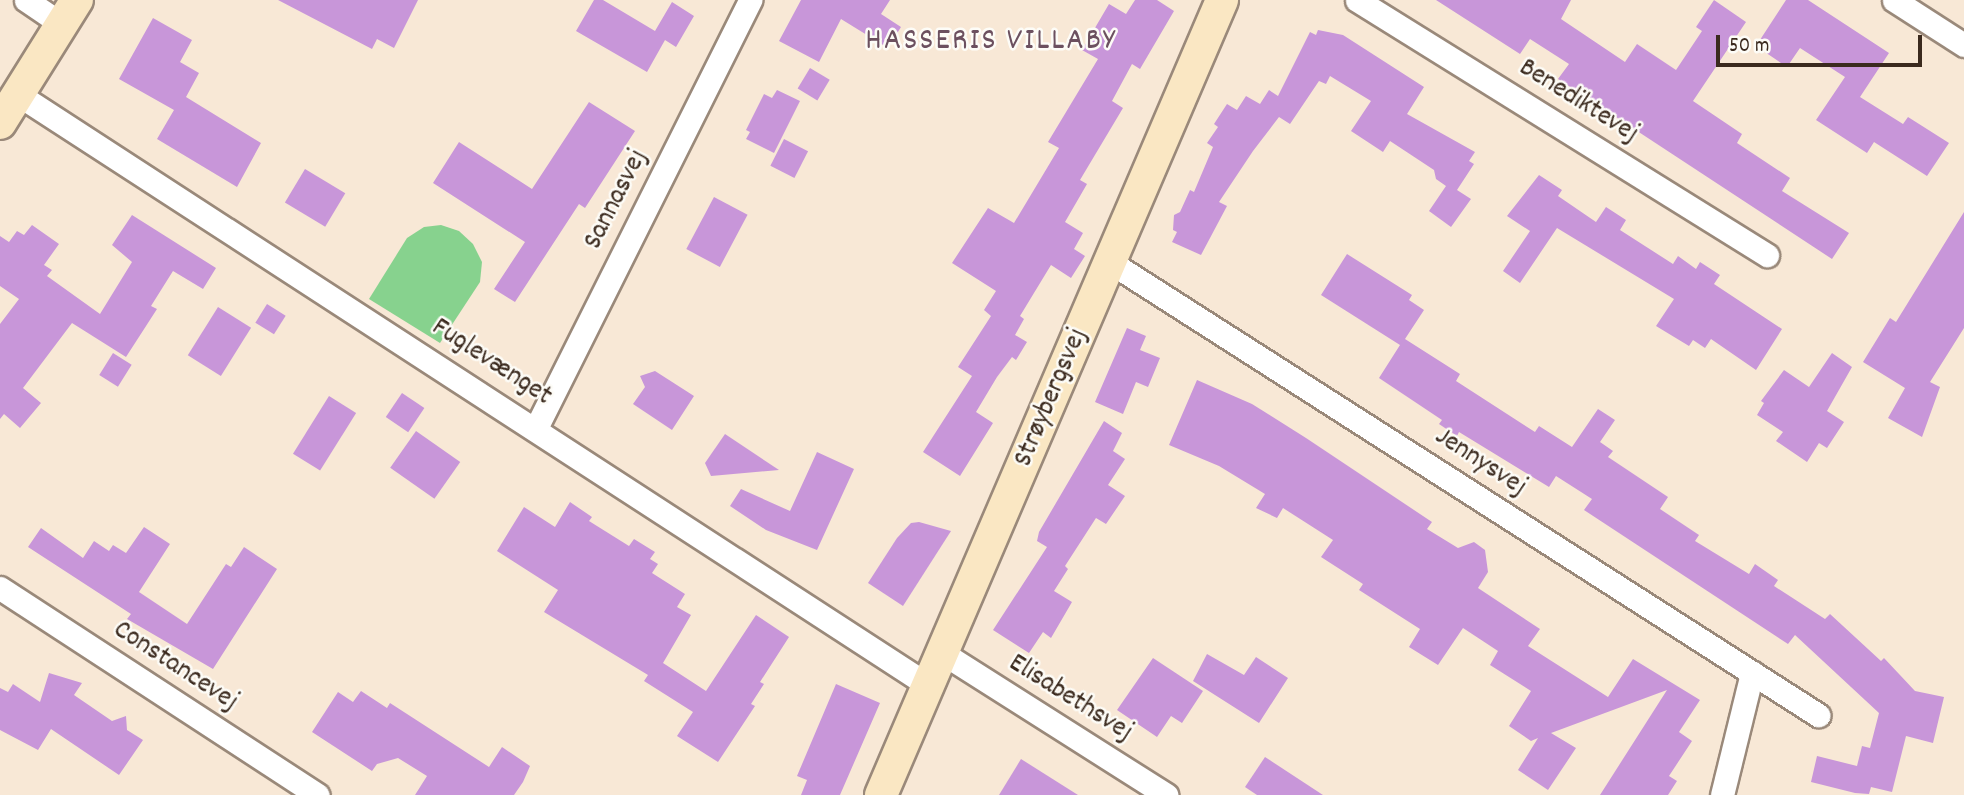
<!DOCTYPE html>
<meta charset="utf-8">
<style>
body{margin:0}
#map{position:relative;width:1964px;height:795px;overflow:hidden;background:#f8e8d6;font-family:Dekko,sans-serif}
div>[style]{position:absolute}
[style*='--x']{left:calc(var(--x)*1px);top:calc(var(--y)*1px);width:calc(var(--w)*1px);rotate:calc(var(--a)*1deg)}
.green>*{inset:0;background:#87d28e}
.building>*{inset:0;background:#c896d9;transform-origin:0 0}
.roads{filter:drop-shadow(2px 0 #9a897a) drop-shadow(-2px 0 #9a897a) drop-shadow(0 2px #9a897a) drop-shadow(0 -2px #9a897a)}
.street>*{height:23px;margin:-11.5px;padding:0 11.5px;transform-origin:11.5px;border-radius:11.5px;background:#fff}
.secondary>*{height:32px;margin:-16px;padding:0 16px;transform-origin:16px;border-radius:16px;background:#fae7c3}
span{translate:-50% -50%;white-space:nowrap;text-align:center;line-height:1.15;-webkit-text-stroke:5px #fdfcf7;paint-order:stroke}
.street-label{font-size:28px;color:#3b2a1e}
.quarter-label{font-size:32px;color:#6c505f;letter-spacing:2px}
.scale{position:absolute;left:1716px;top:35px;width:206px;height:32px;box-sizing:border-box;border:4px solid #3b2a1e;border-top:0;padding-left:9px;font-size:21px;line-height:24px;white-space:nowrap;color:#3b2a1e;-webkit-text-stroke:5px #fdfcf7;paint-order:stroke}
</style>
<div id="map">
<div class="green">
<div style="clip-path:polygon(441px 225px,459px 231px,473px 244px,482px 262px,480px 282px,440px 343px,369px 299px,407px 238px,424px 227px)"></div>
</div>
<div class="building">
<div style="clip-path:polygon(278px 0,418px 0,394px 48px,377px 39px,372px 49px)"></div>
<div style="clip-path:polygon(594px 0,603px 0,655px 31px,672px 2px,694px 16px,676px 47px,665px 40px,647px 72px,576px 31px)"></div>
<div style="clip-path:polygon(801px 0,890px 0,881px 14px,901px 27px,888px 48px,841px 19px,819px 62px,779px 41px)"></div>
<div style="clip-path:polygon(1135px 0,1157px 0,1174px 11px,1140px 69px,1132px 64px,1112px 101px,1123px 108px,1080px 180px,1087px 184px,1065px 222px,1083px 233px,1074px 249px,1085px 256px,1071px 278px,1051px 265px,1020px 316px,1024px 319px,1015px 335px,1027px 342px,1016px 360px,1012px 357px,997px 377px,976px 412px,993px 423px,960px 476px,923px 452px,972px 376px,958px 367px,991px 316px,984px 310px,996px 291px,952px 263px,988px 208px,1014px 223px,1059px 148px,1048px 142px,1098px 59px,1082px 50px,1109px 4px,1126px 14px)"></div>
<div style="clip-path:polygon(1436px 0,1571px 0,1561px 19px,1625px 62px,1637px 44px,1676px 70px,1702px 31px,1696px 27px,1714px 0,1746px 22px,1693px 101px,1742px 134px,1737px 143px,1790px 178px,1782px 191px,1849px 233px,1832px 259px,1558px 79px,1569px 64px,1530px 39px,1520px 54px)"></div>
<div style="clip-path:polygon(1786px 0,1808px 0,1889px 53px,1860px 97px,1903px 124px,1908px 117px,1949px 143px,1927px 176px,1874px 142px,1867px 153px,1816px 120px,1845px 77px,1800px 48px,1787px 67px,1756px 46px)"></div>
<div style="clip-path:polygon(153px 18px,192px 40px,180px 62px,199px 73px,186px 97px,261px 143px,237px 187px,157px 139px,174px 110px,119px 79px)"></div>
<div style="clip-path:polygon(1318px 30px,1343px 35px,1424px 87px,1407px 114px,1475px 152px,1469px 161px,1474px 164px,1457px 190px,1471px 199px,1451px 227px,1429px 211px,1446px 186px,1436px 179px,1434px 170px,1390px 141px,1383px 152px,1351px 131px,1371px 101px,1330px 76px,1326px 84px,1319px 81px,1290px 124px,1279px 117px,1253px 151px,1219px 202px,1227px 206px,1201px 255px,1172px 242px,1177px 232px,1173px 230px,1174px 215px,1180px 212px,1190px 190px,1194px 192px,1213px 147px,1207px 143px,1218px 127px,1214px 124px,1227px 104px,1237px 110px,1246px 96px,1260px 104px,1269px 90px,1278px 96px,1310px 32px,1316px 35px)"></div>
<div style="left:810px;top:68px;width:23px;height:24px;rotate:31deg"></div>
<div style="clip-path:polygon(777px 90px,800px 101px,774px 153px,746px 139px,750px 132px,746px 130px,764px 94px,772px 98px)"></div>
<div style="clip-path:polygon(589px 102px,635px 131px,585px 208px,579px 204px,515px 302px,494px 289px,525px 242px,433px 183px,459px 142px,532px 189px)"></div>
<div style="left:784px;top:139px;width:27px;height:30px;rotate:27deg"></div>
<div style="left:305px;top:169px;width:47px;height:39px;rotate:31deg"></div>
<div style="clip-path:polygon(1539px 175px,1562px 190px,1558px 196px,1596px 222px,1606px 207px,1626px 220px,1620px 230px,1673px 264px,1678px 256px,1696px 269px,1700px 262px,1720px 275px,1714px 284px,1782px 329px,1756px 370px,1711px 339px,1705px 348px,1693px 340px,1689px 346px,1656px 326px,1674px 299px,1557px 228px,1520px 283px,1503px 271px,1530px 231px,1507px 216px)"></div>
<div style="left:714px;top:197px;width:38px;height:59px;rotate:28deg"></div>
<div style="clip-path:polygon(1964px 212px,1964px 328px,1930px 382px,1940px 387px,1922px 437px,1888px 418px,1905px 388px,1863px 362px,1890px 318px,1896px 322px)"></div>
<div style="clip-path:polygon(132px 215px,216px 268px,203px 289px,173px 271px,151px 306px,157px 309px,126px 357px,72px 323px,23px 388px,41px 403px,20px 428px,4px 414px,0 419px,0 324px,19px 299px,0 286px,0 236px,9px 242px,17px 231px,24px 235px,32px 225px,59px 244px,44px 265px,52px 270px,47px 276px,100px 314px,132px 262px,112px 245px)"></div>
<div style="clip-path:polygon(1347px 254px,1412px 295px,1409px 300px,1424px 310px,1405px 339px,1460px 374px,1456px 381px,1535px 432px,1539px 426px,1572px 447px,1598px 409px,1615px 420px,1600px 442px,1613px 451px,1608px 457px,1668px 497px,1660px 509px,1699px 535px,1695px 541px,1749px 574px,1755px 564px,1778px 580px,1774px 586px,1825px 619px,1830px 614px,1881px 661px,1884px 658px,1915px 691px,1944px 697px,1933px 743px,1906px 736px,1892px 792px,1871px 787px,1869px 794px,1855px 793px,1811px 782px,1817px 756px,1857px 766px,1862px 746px,1870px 748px,1879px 713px,1795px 635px,1788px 644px,1584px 510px,1592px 499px,1556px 476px,1549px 487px,1459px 432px,1457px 436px,1439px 424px,1442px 420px,1379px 378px,1400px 345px,1321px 295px)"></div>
<div style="left:267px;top:304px;width:22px;height:22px;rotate:32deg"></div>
<div style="left:218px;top:307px;width:39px;height:57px;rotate:32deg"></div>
<div style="clip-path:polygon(1127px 328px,1146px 336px,1140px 350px,1160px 358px,1148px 387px,1136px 382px,1123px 414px,1095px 402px)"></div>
<div style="left:113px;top:353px;width:22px;height:26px;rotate:32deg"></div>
<div style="clip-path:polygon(1832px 353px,1852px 367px,1827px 411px,1844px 422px,1827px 448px,1819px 443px,1807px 462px,1776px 441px,1783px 432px,1757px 415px,1764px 403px,1761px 401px,1784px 370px,1809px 387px)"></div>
<div style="clip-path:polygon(655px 371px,694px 396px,672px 430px,633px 404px,645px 387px,640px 376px)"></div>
<div style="clip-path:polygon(1197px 380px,1252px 404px,1306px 438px,1432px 522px,1427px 529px,1458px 548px,1474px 542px,1485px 550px,1488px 572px,1478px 588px,1540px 629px,1528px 646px,1608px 697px,1633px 659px,1700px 700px,1679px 732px,1692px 741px,1669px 776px,1677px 781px,1668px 795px,1600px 795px,1667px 690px,1551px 733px,1576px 748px,1548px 790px,1518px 770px,1538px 738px,1531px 741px,1509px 726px,1531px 691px,1490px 665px,1498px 651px,1463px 628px,1438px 665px,1409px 647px,1420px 629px,1359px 590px,1363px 584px,1321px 557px,1333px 540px,1283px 508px,1277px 518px,1256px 508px,1265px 494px,1219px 466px,1169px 445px)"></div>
<div style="left:402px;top:393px;width:27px;height:29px;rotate:34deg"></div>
<div style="left:329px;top:396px;width:32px;height:68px;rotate:32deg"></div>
<div style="clip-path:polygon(1104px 421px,1122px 433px,1113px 451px,1125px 459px,1108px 485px,1125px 496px,1106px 524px,1096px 518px,1065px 566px,1068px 569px,1054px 591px,1072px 602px,1051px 638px,1043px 632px,1029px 653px,993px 630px,1047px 547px,1037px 541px,1039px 532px)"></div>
<div style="left:416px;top:431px;width:54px;height:45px;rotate:35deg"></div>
<div style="clip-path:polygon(725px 434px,779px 470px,711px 476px,705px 463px)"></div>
<div style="clip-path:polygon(817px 452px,854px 469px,817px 550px,766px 530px,730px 506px,741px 489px,790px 511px)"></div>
<div style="clip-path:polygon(570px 502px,592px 517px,589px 521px,629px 546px,634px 539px,655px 552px,650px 559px,658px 564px,652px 573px,685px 594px,677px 607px,691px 615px,663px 663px,706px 691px,756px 615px,789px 637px,760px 682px,764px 684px,751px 704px,755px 706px,718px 762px,677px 736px,693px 712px,644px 681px,648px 675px,544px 612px,558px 590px,497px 551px,524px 507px,555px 527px)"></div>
<div style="clip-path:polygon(919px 522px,951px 531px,903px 606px,868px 583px,897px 538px,911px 523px)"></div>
<div style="clip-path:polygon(144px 527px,170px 544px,139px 592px,187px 624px,226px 564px,231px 567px,244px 547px,277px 569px,213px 669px,127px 619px,131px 614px,28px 547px,41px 528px,83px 558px,94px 541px,109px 551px,113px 545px,126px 553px)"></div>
<div style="clip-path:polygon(1207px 654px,1244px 675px,1256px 657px,1288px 678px,1259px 723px,1193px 681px)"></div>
<div style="clip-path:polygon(1153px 658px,1203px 691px,1182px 723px,1171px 716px,1157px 737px,1117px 710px)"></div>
<div style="clip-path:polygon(49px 673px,82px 683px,74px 695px,112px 721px,126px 716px,127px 730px,143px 740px,119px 775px,51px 729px,38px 750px,0 730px,0 688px,8px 692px,13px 684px,40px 702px)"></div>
<div style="clip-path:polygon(836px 684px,880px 703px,840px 795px,801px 795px,807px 780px,797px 776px)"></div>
<div style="clip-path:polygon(361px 691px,387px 708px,390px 703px,489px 767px,502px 747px,530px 766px,523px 782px,514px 795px,415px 795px,427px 776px,398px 758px,377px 764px,372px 771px,312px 732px,338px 692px,353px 702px)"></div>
<div style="clip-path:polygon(1265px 757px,1323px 795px,1257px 795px,1245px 787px)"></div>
<div style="clip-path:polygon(1021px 759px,1078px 795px,999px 795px)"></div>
</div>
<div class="roads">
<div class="street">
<div style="--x:26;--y:0;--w:45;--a:34"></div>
<div style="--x:1357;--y:0;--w:483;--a:31.9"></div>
<div style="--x:1894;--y:0;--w:83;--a:32.7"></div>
<div style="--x:19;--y:95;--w:1084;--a:32.99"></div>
<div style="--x:1110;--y:262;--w:841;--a:32.61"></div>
<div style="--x:536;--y:428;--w:479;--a:-63.4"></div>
<div style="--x:0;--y:588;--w:379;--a:33.1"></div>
<div style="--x:941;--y:652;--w:267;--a:32.4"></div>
<div style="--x:1722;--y:795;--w:126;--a:-76.2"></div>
</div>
<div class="secondary">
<div style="--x:0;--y:123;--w:145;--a:-58"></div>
<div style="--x:881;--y:795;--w:865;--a:-66.78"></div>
</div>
</div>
<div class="street-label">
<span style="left:1578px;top:102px;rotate:32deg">Benediktevej</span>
<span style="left:617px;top:200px;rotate:-63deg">Sannasvej</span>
<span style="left:491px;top:363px;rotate:33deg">Fuglevænget</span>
<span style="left:1052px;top:398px;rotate:-67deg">Strøybergsvej</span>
<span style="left:1480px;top:463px;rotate:33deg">Jennysvej</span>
<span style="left:175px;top:667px;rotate:33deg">Constancevej</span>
<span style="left:1070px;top:699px;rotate:32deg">Elisabethsvej</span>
</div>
<div class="quarter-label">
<span style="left:991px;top:42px">HASSERIS VILLABY</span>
</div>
<div class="scale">50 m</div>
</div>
